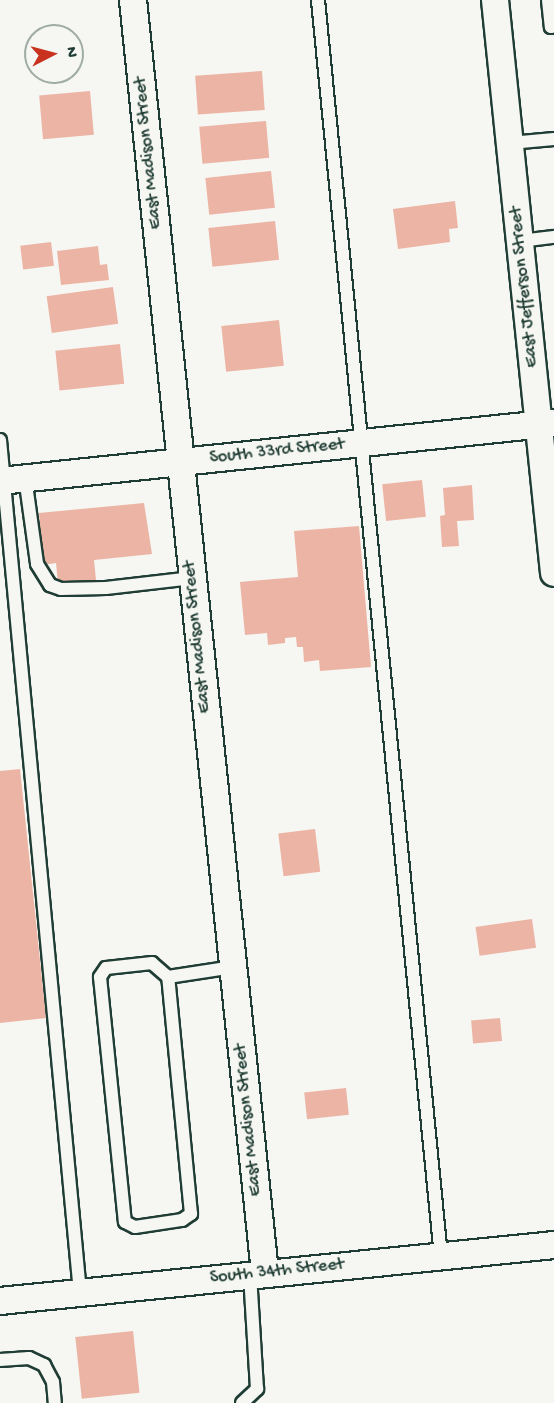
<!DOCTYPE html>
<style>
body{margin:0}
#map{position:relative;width:554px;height:1403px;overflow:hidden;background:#f6f6f2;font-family:"Gochi Hand",sans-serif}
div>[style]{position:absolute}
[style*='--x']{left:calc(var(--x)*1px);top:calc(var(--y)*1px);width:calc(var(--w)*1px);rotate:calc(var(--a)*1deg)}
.building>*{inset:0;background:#ecb4a4;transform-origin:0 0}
.roads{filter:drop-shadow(2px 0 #1f3d34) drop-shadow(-2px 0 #1f3d34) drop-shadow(0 2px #1f3d34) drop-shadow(0 -2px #1f3d34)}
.service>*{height:12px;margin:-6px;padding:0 6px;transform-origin:6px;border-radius:6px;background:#f6f6f2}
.minor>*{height:26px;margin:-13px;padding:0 13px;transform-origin:13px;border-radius:13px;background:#f6f6f2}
span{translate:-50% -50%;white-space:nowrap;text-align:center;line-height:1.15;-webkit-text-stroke:4.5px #f6f6f2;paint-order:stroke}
.street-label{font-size:18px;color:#1f3d34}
.north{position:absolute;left:24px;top:24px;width:60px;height:60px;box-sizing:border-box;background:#f6f6f2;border:2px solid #a0aca6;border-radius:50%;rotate:84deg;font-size:16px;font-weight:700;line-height:24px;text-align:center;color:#1f3d34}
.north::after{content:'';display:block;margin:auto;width:21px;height:27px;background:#c8321e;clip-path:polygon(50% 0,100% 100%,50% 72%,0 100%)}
</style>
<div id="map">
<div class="building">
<div style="left:262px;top:71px;width:39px;height:67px;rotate:86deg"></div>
<div style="left:90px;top:91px;width:44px;height:51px;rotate:85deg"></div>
<div style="left:266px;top:121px;width:37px;height:67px;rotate:85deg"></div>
<div style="left:271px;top:171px;width:37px;height:66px;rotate:84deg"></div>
<div style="clip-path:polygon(455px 201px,458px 228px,449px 229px,450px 242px,398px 249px,393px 209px)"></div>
<div style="left:275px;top:221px;width:39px;height:67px;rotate:84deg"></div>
<div style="left:51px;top:242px;width:24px;height:31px;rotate:83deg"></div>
<div style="clip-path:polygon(98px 246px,100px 265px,107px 264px,109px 280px,61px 285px,57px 251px)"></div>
<div style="left:113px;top:287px;width:37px;height:67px;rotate:82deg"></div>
<div style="left:279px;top:320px;width:46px;height:58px;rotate:84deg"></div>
<div style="left:120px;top:344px;width:40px;height:65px;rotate:84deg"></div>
<div style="left:422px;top:480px;width:37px;height:40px;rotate:84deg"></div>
<div style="clip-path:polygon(472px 485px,474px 520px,457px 521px,459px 546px,442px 547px,440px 516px,445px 515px,443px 488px)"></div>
<div style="clip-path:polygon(144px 503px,152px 554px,94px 560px,96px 580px,58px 583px,56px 563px,43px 565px,39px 513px)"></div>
<div style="clip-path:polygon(359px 526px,371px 667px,320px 671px,319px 660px,304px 662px,303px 647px,297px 647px,296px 637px,285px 638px,285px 643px,268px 645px,267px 633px,245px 635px,240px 582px,298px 577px,294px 531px)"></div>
<div style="clip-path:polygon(20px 769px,46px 1018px,0 1023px,0 771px)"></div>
<div style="left:315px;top:829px;width:43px;height:37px;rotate:83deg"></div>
<div style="left:532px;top:919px;width:29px;height:57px;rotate:82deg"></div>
<div style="left:500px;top:1018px;width:23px;height:29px;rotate:85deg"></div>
<div style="left:346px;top:1088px;width:27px;height:42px;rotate:84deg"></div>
<div style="left:133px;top:1331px;width:62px;height:58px;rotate:84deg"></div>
</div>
<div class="roads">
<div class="service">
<div style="--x:318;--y:0;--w:1262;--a:84.41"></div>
<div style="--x:548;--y:0;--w:27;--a:84"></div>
<div style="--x:551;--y:27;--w:3;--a:-18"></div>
<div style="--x:510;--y:143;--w:44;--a:-5.2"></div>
<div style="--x:520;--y:241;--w:34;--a:-7"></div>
<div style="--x:0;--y:440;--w:856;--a:84.64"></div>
<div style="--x:25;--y:477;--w:88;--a:82.1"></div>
<div style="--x:37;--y:564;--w:25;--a:58"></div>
<div style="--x:50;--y:585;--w:12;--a:20"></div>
<div style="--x:61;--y:589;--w:45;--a:-1.3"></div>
<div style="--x:106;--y:588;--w:87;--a:-6.6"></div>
<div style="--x:168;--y:977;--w:21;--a:-139"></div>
<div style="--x:152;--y:963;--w:46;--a:173.8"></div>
<div style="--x:106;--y:968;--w:11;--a:124"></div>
<div style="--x:100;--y:977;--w:246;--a:84.2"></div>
<div style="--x:125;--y:1222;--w:11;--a:27"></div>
<div style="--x:135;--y:1227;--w:48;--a:-8.5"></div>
<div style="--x:182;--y:1220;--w:11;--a:-34"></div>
<div style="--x:191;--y:1214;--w:238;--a:-95.5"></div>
<div style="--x:168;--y:977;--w:66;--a:-8.7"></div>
<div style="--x:0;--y:1360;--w:29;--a:-4"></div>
<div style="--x:29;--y:1358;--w:17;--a:25"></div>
<div style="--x:44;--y:1365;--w:19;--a:62"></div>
<div style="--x:53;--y:1382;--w:21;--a:85"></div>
<div style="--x:242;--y:1403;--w:21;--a:-43"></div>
<div style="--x:257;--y:1389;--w:115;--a:-93.5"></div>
</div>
<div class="minor">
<div style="--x:133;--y:0;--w:1280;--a:84.08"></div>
<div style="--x:495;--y:0;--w:576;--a:84.12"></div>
<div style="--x:0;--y:481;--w:557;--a:-5.98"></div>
<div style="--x:0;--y:1301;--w:557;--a:-5.77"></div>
</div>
</div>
<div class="street-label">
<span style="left:149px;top:153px;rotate:-96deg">East Madison Street</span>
<span style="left:525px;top:287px;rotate:-96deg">East Jefferson Street</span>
<span style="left:277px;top:452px;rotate:-6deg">South 33rd Street</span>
<span style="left:198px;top:637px;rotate:-96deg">East Madison Street</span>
<span style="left:249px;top:1120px;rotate:-96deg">East Madison Street</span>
<span style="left:277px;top:1272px;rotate:-6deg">South 34th Street</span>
</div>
<div class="north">N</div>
</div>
